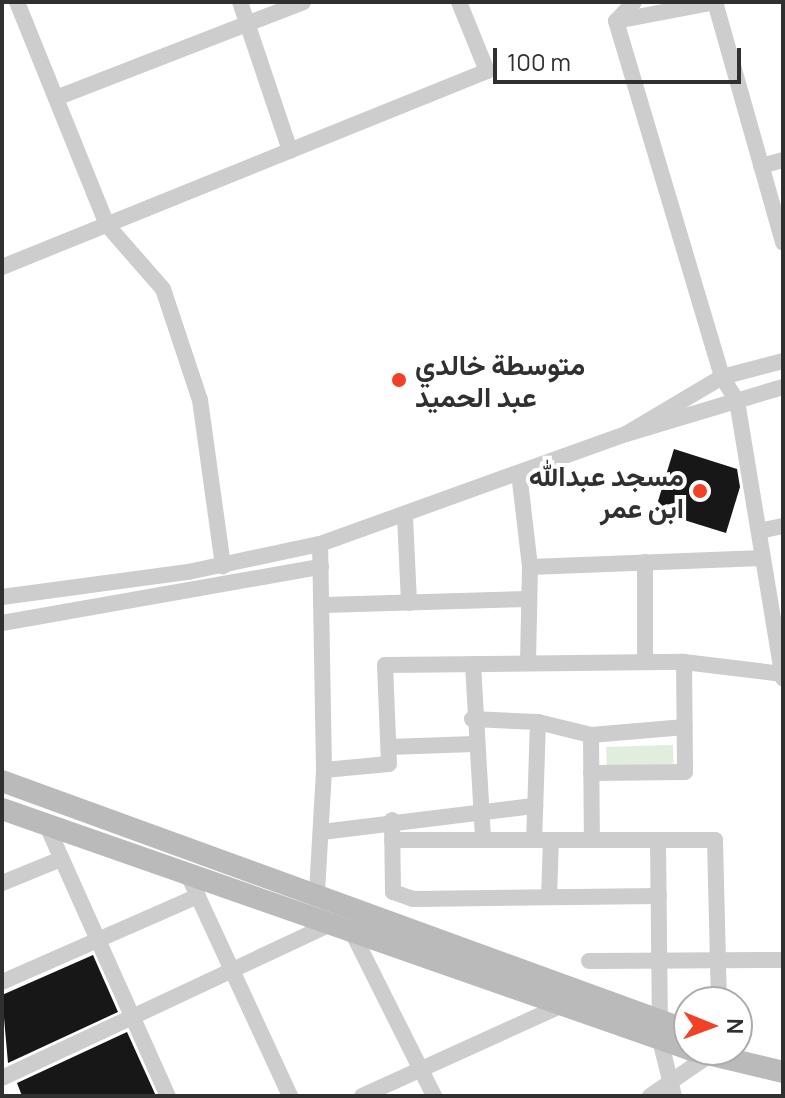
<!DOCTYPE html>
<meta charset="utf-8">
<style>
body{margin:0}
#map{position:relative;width:785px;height:1098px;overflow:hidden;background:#fff;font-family:Manrope,Vazirmatn,sans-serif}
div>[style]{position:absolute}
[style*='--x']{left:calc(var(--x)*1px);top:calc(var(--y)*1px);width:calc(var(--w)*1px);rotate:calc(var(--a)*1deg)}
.green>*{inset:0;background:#e2eedd;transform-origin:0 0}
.building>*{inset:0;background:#171717}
.street>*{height:16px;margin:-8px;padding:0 8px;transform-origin:8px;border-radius:8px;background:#cdcdcd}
.secondary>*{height:22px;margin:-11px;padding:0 11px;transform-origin:11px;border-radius:11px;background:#bababa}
.dots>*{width:22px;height:22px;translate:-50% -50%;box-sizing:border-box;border:4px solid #fff;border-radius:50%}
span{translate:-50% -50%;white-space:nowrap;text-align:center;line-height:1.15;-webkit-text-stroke:8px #fff;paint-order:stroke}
.poi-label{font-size:28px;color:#303030;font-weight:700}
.left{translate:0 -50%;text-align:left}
.right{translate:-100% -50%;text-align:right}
.frame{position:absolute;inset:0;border:4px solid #303030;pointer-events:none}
.north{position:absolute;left:673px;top:986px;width:80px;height:80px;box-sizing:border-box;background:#fff;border:2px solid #acacac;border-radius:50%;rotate:91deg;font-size:22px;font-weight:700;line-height:32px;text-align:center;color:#303030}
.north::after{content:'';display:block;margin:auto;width:28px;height:36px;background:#f24126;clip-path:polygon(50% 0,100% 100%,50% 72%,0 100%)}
.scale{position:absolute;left:493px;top:48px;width:248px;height:36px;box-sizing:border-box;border:4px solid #303030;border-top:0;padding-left:10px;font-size:24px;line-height:28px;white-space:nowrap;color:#303030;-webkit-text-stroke:6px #fff;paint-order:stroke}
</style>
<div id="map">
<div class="green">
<div style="left:606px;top:747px;width:67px;height:19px;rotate:-2deg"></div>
</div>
<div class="building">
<div style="clip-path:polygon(674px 449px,737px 469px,740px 487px,726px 533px,655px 511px)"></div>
<div style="clip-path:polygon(93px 955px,118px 1012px,8px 1063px,2px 995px)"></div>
<div style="clip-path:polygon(127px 1032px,156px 1096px,22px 1096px,17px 1083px)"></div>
</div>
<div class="street">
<div style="--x:17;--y:2;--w:240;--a:68"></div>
<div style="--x:107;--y:225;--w:85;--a:48.8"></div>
<div style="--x:163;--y:289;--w:117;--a:71.6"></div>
<div style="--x:200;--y:400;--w:168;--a:82.1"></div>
<div style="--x:240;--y:2;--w:157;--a:71.4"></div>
<div style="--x:634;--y:2;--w:26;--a:133"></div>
<div style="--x:616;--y:21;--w:371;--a:73.4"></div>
<div style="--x:722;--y:377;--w:28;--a:58"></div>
<div style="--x:737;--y:401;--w:281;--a:80.6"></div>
<div style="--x:715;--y:2;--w:250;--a:74.2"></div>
<div style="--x:616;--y:21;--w:102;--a:-10.8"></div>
<div style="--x:56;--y:98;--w:265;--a:-21.2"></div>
<div style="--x:761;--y:166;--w:23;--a:-15"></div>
<div style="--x:2;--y:267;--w:523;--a:-22"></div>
<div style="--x:487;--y:71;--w:74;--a:-112.1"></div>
<div style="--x:783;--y:361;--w:63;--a:165.3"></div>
<div style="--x:722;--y:377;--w:112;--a:149.3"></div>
<div style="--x:626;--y:434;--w:164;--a:-16.7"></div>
<div style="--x:519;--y:473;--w:95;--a:83.3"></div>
<div style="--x:530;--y:567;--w:96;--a:91.2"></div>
<div style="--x:405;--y:517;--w:86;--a:87.3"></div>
<div style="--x:759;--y:531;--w:25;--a:-12"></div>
<div style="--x:645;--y:562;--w:100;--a:90"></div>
<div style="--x:530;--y:567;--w:233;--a:-2.2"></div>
<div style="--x:2;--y:597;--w:188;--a:-7.7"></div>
<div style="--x:188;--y:572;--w:135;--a:-12"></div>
<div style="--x:320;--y:544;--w:325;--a:-19.8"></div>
<div style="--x:323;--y:605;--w:206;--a:-1.7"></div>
<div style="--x:2;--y:623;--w:324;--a:-10"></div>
<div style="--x:473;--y:664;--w:176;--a:86.7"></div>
<div style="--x:472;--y:719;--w:66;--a:2.6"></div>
<div style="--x:538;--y:722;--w:118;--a:91.9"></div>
<div style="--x:538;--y:722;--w:55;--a:13.8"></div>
<div style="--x:591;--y:735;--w:94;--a:-4.9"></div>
<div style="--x:591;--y:735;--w:105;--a:89.5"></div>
<div style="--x:389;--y:747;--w:85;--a:-2"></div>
<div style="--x:324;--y:770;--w:65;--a:-5.3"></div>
<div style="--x:389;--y:764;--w:99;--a:-92.3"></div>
<div style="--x:385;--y:665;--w:299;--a:-0.6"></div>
<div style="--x:684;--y:662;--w:100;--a:6.9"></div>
<div style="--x:591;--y:773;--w:94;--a:-0.6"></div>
<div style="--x:685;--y:772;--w:110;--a:-90.5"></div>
<div style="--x:392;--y:820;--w:72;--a:89.2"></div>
<div style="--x:393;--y:892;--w:21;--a:19"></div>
<div style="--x:413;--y:899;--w:246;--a:-0.7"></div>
<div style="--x:47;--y:826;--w:296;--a:65.9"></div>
<div style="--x:322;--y:832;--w:215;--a:-7"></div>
<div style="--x:392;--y:840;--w:323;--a:0"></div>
<div style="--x:715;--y:840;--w:162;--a:88.6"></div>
<div style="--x:658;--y:840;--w:200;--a:89.4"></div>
<div style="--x:660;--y:1040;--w:58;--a:76"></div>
<div style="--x:188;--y:875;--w:243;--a:65.2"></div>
<div style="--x:2;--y:883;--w:64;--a:-22.1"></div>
<div style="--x:317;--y:892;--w:122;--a:-86.7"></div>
<div style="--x:324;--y:770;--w:226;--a:-91"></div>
<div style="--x:549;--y:897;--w:57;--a:-88"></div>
<div style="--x:353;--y:934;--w:181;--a:63.4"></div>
<div style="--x:589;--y:961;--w:194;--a:-0.3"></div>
<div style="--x:2;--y:982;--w:214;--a:-23.7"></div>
<div style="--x:2;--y:1078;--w:361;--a:-25.1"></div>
<div style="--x:362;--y:1096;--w:217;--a:-24.4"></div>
<div style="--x:650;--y:1096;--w:81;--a:-34.5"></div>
</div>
<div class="secondary">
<div style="--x:2;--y:781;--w:731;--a:20"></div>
<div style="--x:2;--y:809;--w:728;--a:19.26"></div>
<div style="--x:691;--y:1050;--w:95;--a:13.4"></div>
</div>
<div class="dots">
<div style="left:399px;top:380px;background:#f24126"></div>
<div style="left:700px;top:491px;background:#f24126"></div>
</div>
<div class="poi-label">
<span class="left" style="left:415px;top:380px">متوسطة خالدي<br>عبد الحميد</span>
<span class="right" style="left:684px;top:491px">مسجد عبدالله<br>ابن عمر</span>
</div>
<div class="frame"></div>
<div class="north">N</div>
<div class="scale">100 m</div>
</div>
